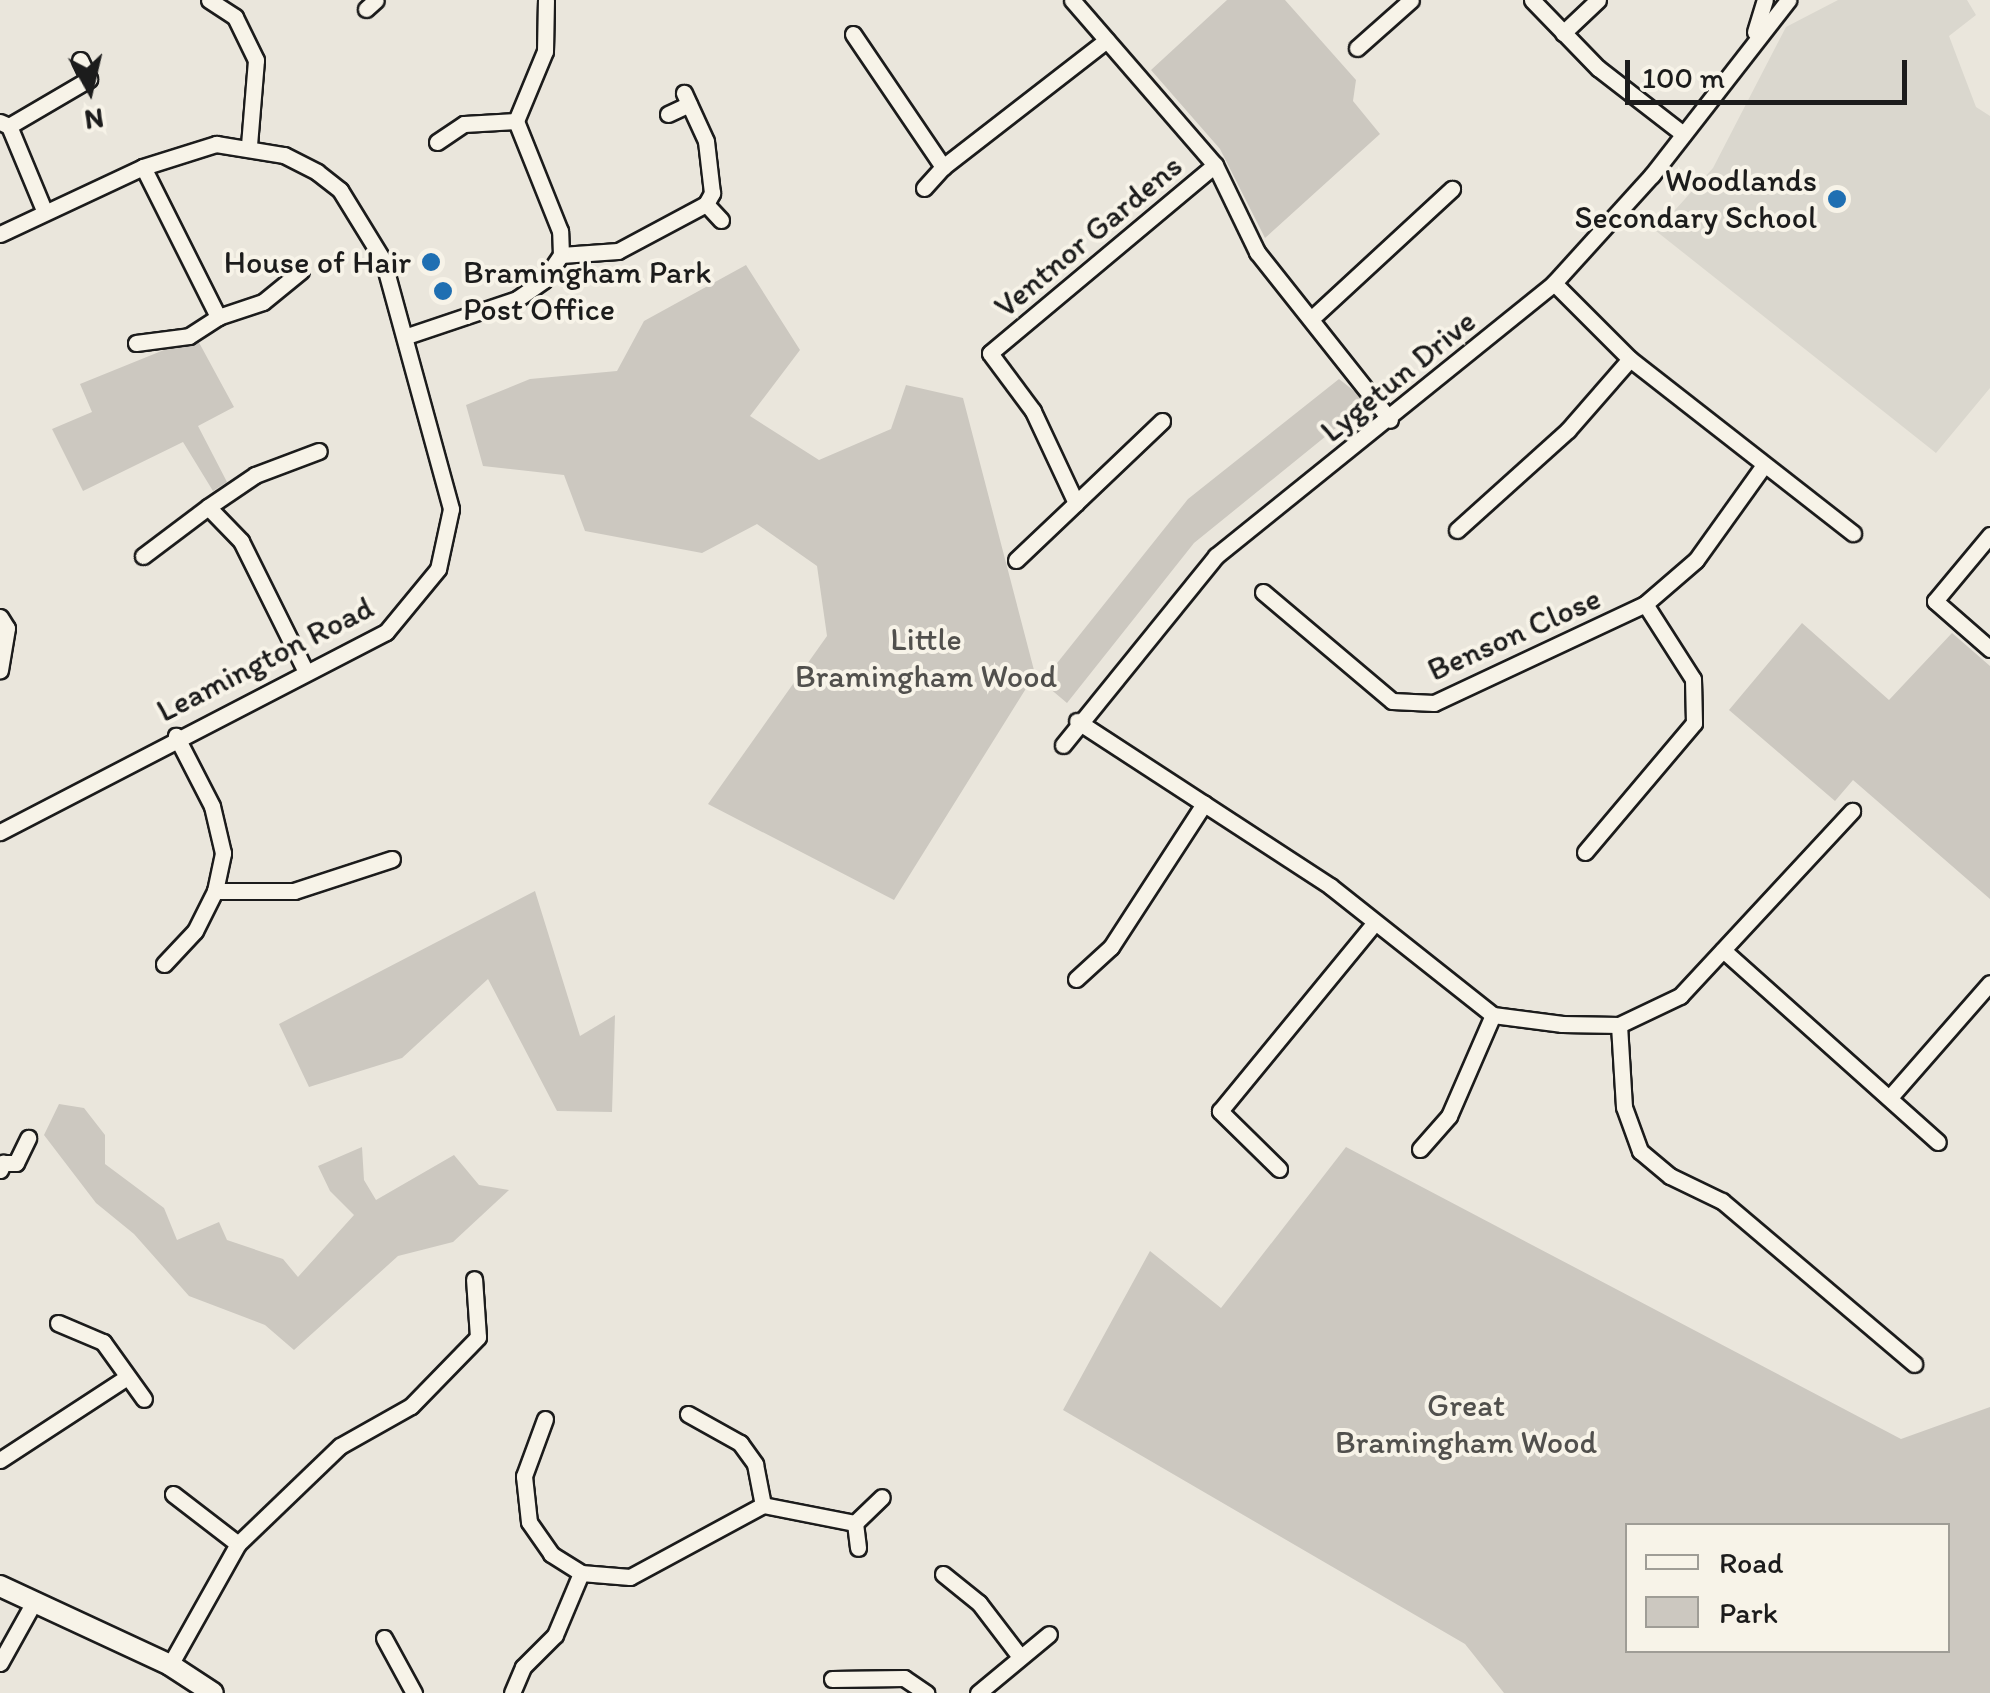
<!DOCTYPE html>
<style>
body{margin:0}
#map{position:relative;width:1990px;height:1693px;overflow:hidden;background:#eae6dc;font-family:Itim,sans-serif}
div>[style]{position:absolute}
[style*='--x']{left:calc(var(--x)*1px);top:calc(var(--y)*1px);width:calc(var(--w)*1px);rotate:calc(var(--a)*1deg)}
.built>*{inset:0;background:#dad7ce}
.green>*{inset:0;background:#ccc8c0}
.roads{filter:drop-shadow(2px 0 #1c1c1c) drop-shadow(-2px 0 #1c1c1c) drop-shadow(0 2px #1c1c1c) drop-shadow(0 -2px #1c1c1c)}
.minor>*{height:15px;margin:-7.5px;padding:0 7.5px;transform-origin:7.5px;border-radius:7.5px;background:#f7f3e8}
.tertiary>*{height:20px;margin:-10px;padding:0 10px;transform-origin:10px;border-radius:10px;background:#f7f3e8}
.dots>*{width:28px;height:28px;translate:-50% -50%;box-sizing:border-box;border:5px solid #f7f3e8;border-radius:50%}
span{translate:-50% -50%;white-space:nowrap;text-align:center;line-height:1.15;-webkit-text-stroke:8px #f7f3e8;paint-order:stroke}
.poi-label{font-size:32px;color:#1c1c1c}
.right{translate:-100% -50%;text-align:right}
.left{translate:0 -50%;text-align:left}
.street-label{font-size:32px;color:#1c1c1c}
.park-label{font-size:32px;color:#51504d}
.legend{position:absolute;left:1625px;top:1523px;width:325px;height:130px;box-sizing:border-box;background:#f7f3e8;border:2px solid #9f9d96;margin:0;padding:12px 18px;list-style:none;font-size:30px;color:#1c1c1c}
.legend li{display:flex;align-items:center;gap:20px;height:50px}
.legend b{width:50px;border:2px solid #9f9d96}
.north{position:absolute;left:40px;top:40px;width:100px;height:100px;-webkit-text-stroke:8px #f7f3e8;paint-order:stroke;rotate:172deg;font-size:28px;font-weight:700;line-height:40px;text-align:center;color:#1c1c1c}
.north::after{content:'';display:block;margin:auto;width:35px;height:45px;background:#1c1c1c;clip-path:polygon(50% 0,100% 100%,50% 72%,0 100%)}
.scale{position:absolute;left:1625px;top:60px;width:282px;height:45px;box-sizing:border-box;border:5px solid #1c1c1c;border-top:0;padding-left:12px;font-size:30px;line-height:35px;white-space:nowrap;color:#1c1c1c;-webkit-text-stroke:8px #f7f3e8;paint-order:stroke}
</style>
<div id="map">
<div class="built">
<div style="clip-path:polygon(1838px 0,1967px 0,1976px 15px,1949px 36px,1976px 107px,1990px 116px,1990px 388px,1936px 453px,1656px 231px,1713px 168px,1786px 27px)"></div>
</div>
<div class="green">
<div style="clip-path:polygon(1227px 0,1285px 0,1356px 80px,1353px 101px,1380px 134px,1265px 238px,1220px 149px,1151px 70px)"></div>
<div style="clip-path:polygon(746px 265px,800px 350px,750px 416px,819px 460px,891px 429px,906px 385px,963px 398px,1035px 674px,894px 900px,708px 804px,827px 636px,817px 566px,757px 524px,702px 553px,585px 531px,564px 475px,483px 466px,466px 405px,530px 379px,617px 371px,644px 321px)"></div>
<div style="clip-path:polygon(196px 337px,234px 407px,198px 426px,227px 482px,213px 491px,183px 442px,83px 491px,52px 429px,92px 412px,80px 384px)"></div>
<div style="clip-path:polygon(1339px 379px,1368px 402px,1194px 543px,1067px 703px,1042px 682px,1188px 499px)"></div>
<div style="clip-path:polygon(1802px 623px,1889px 700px,1952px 633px,1990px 666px,1990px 899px,1853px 780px,1835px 801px,1729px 710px)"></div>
<div style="clip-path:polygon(535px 891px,580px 1036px,615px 1015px,612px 1112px,557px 1111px,488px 979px,402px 1058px,309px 1087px,279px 1024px)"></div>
<div style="clip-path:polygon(59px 1104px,84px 1108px,105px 1135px,105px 1164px,164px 1208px,177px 1240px,219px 1222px,227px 1240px,283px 1259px,298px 1277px,354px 1215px,330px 1191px,318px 1166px,362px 1147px,364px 1180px,376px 1200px,454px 1155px,479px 1185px,509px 1190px,453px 1242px,398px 1256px,294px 1350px,265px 1325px,189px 1296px,134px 1234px,96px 1203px,44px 1135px)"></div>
<div style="clip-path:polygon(evenodd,1346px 1147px,1901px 1439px,1990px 1407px,1990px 1693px,1504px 1693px,1465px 1644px,1063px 1410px,1150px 1251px,1221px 1308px,1346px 1147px,1628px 1526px,1948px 1526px,1948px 1650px,1628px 1650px,1628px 1526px)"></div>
</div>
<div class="roads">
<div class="minor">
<div style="--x:209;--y:0;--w:31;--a:33"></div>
<div style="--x:235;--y:17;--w:48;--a:64"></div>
<div style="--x:256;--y:60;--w:86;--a:94.7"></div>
<div style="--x:1072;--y:0;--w:218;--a:49.1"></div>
<div style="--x:1215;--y:165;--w:97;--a:64.2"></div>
<div style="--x:1257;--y:252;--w:214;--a:51.6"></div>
<div style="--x:1532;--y:0;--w:95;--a:45.9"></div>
<div style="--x:1598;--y:68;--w:108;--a:37.8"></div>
<div style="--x:366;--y:9;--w:13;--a:-42"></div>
<div style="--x:1755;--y:32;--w:34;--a:-73"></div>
<div style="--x:1563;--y:33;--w:48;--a:-43.3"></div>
<div style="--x:853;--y:34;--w:161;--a:55.9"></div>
<div style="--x:943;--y:167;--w:207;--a:-37.8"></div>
<div style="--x:1357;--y:48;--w:72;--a:-41.6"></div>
<div style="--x:668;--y:114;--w:23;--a:-25"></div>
<div style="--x:0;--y:122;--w:10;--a:24"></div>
<div style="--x:9;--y:126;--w:91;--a:67.4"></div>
<div style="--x:9;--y:126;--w:93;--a:-30.4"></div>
<div style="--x:89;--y:79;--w:21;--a:-115"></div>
<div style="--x:437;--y:142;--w:32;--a:-34"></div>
<div style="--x:464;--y:124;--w:52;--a:-3.3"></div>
<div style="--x:143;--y:167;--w:168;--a:63.4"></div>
<div style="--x:218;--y:317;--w:47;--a:-18.4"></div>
<div style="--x:263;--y:302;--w:49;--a:-39.2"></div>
<div style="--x:924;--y:188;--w:28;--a:-48"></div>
<div style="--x:706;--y:204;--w:22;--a:47"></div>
<div style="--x:0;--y:234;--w:158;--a:-25.1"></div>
<div style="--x:143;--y:167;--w:77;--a:-17.5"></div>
<div style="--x:216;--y:144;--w:69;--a:9.2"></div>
<div style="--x:284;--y:155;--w:37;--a:27"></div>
<div style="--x:317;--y:172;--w:29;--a:38"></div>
<div style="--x:340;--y:190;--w:82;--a:58.4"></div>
<div style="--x:383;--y:260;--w:258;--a:74.7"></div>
<div style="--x:451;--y:509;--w:61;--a:102.2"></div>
<div style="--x:438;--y:569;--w:82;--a:129.5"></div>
<div style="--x:386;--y:632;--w:435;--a:152.6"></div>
<div style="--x:561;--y:255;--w:57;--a:-4"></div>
<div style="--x:618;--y:251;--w:100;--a:-28.1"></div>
<div style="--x:706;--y:204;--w:13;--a:-61"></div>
<div style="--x:712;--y:193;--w:52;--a:-96.6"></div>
<div style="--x:706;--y:141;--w:53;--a:-114.6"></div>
<div style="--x:1554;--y:283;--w:107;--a:45"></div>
<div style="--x:1630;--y:359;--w:283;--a:38"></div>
<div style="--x:1311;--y:319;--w:192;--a:-42.7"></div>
<div style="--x:407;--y:336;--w:116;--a:-18.6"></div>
<div style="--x:517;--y:299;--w:33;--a:-35"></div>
<div style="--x:544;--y:280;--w:30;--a:-56"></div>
<div style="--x:561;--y:255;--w:24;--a:-92"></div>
<div style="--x:560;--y:231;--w:118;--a:-111.8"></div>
<div style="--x:516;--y:121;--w:76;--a:-67.5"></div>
<div style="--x:545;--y:51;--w:51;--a:-88.9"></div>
<div style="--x:136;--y:343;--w:53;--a:-7.5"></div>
<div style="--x:189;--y:336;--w:35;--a:-33"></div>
<div style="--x:1162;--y:421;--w:119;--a:136.4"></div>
<div style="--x:1076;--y:503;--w:102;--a:-115.1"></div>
<div style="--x:1033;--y:411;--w:72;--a:-126.6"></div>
<div style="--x:990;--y:353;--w:293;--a:-39.9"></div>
<div style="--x:1457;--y:530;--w:149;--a:-42"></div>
<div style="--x:1568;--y:430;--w:94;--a:-48.9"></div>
<div style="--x:1990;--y:535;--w:86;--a:129.8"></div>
<div style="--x:1935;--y:601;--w:73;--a:41.1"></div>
<div style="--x:143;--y:556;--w:81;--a:-37"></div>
<div style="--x:1016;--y:560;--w:83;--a:-43.5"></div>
<div style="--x:1263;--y:592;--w:169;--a:40.2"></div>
<div style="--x:1392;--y:701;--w:42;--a:2.7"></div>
<div style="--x:1434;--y:703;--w:233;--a:-25.1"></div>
<div style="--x:1645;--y:604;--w:67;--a:-40.8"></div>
<div style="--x:1696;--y:560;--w:117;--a:-54.4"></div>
<div style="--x:0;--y:617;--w:13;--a:58"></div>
<div style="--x:7;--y:628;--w:43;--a:99.5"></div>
<div style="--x:306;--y:672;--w:146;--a:-116.4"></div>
<div style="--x:241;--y:541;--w:47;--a:-134.1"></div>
<div style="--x:208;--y:507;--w:57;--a:-34.2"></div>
<div style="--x:255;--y:475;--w:68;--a:-20.6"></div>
<div style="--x:1077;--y:721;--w:302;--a:33.1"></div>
<div style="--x:1330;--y:886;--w:208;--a:38.4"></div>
<div style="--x:1493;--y:1015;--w:70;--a:7.4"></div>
<div style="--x:1562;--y:1024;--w:57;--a:1"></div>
<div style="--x:1619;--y:1025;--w:68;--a:-25.4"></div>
<div style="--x:1680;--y:996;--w:253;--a:-47.1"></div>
<div style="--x:1063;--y:745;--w:243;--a:-51"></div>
<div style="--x:1216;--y:556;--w:434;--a:-38.9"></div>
<div style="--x:1554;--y:283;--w:146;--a:-47.8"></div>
<div style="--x:1652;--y:175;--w:222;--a:-52.1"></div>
<div style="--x:1585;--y:852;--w:169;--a:-49.8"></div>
<div style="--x:1694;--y:723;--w:44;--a:-91.3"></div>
<div style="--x:1693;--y:679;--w:89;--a:-122.6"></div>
<div style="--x:215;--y:891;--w:79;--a:0"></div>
<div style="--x:294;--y:891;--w:103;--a:-18.1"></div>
<div style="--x:1723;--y:950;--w:288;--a:41.8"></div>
<div style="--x:164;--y:964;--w:45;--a:-46.8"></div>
<div style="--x:195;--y:931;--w:45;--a:-63.4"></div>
<div style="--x:215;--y:891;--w:39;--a:-78"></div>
<div style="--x:223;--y:853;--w:48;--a:-103.2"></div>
<div style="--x:212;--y:806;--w:79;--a:-117.2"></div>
<div style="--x:1076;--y:979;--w:47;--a:-42.4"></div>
<div style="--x:1111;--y:947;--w:171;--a:-57"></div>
<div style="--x:1619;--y:1025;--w:82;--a:86.5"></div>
<div style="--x:1624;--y:1107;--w:47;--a:70"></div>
<div style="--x:1640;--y:1151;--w:39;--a:40"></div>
<div style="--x:1670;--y:1176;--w:58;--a:25.7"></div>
<div style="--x:1722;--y:1201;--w:252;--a:40.3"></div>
<div style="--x:1891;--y:1096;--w:150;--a:-48.8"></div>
<div style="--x:1420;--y:1149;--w:44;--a:-48.7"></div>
<div style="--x:1449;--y:1116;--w:110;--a:-66.5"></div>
<div style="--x:1279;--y:1169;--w:83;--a:-135.5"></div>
<div style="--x:1220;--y:1111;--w:241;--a:-50.6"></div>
<div style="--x:0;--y:1170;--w:8;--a:-67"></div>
<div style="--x:3;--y:1163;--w:13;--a:0"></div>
<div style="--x:16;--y:1163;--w:28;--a:-64"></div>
<div style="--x:58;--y:1323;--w:49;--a:22.9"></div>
<div style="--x:103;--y:1342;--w:70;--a:54.3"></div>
<div style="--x:688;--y:1414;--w:60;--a:29.1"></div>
<div style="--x:740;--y:1443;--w:26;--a:54"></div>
<div style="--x:755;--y:1464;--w:42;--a:79"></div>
<div style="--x:545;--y:1419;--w:61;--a:110.2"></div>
<div style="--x:524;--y:1476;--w:46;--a:83.8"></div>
<div style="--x:529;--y:1522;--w:39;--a:55"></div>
<div style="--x:551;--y:1554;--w:36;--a:32"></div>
<div style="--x:581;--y:1573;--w:49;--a:4.7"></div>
<div style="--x:630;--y:1577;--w:151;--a:-28.4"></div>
<div style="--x:763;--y:1505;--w:94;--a:11.1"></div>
<div style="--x:855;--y:1523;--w:37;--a:-44"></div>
<div style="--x:0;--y:1460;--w:150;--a:-33.1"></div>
<div style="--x:173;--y:1494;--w:82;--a:37.6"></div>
<div style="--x:855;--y:1523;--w:25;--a:83"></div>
<div style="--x:943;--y:1574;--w:46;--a:38.9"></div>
<div style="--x:979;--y:1603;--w:64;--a:52.6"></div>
<div style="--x:384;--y:1638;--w:63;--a:61.4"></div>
<div style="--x:0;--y:1663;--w:70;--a:-60.9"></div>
<div style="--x:170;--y:1665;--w:139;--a:-60.7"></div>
<div style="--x:238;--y:1544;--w:141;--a:-43.9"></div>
<div style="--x:340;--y:1446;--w:81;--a:-29.4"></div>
<div style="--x:411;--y:1406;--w:96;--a:-45.8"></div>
<div style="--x:478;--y:1337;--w:58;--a:-93.9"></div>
<div style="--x:832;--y:1679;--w:72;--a:-0.8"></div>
<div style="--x:904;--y:1678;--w:27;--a:34"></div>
<div style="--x:512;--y:1693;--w:28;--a:-67"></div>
<div style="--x:523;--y:1667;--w:45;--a:-45"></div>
<div style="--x:555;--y:1635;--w:67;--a:-67.2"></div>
<div style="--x:978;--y:1693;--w:92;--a:-39.7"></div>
</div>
<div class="tertiary">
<div style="--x:0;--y:1586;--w:187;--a:24.9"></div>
<div style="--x:170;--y:1665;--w:51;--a:33.1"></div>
</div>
</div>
<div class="dots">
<div style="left:1837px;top:199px;background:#1f6fb2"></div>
<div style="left:431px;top:262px;background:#1f6fb2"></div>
<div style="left:443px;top:291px;background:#1f6fb2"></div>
</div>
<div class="poi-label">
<span class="right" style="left:1817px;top:199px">Woodlands<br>Secondary School</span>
<span class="right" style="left:411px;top:262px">House of Hair</span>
<span class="left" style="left:463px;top:291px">Bramingham Park<br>Post Office</span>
</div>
<div class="street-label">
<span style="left:1088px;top:236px;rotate:-40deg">Ventnor Gardens</span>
<span style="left:1398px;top:376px;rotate:-39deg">Lygetun Drive</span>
<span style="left:1514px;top:634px;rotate:-24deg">Benson Close</span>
<span style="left:265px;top:659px;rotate:-27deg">Leamington Road</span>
</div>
<div class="park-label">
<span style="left:926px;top:658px">Little<br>Bramingham Wood</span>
<span style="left:1466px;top:1424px">Great<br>Bramingham Wood</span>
</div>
<ul class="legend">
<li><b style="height:12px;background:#f7f3e8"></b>Road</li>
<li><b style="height:28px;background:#ccc8c0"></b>Park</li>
</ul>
<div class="north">N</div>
<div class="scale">100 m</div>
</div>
